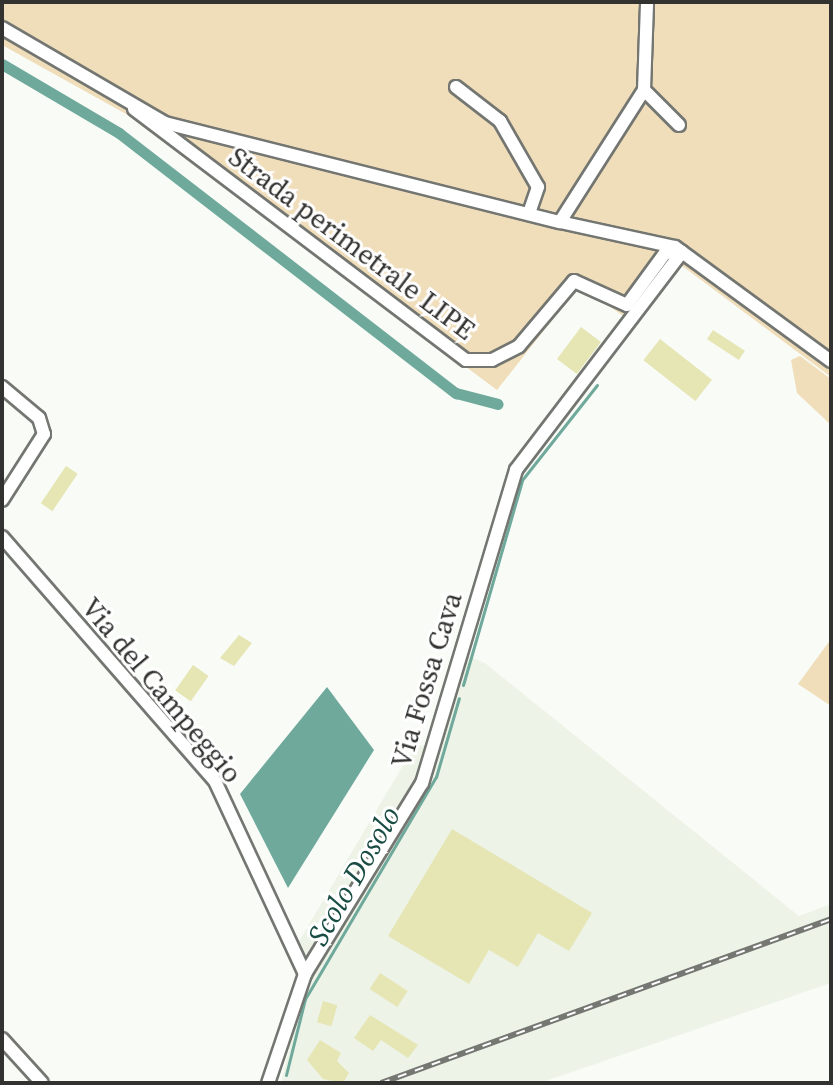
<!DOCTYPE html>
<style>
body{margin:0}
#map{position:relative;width:833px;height:1085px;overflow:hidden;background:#f9fcf6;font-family:"Source Serif 4",serif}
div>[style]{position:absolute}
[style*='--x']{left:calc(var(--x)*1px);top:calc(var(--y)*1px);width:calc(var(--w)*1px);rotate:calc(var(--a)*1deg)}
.built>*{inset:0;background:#edf4e7}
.green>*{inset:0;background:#f0ddba}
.water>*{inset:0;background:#6fa99c}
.stream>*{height:3px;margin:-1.5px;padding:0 1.5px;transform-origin:1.5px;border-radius:1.5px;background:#6fa99c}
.canal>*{height:11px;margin:-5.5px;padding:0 5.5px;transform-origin:5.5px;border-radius:5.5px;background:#6fa99c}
.building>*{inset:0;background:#e6e5b4;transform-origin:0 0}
.roads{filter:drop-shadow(2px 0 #737671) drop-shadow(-2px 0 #737671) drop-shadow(0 2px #737671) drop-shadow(0 -2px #737671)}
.minor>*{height:12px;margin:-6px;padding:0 6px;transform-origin:6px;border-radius:6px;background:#fff}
.rail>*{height:6px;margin-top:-3px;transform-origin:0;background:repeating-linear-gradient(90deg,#fff 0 9px,#757773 0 18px);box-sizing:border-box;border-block:2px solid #757773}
span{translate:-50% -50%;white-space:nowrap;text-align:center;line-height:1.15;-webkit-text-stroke:6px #fff;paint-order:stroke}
.street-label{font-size:28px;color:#323331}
.water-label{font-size:30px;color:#194c43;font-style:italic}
.frame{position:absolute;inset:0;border:4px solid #323331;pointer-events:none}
</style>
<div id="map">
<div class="built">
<div style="clip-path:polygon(465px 655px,485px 663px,799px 916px,831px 904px,831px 983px,540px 1083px,281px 1083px,302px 997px,295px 948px,415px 745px,440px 747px)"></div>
</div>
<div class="green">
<div style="clip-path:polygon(2px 2px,831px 2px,831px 377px,673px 259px,628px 319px,579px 286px,497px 390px,126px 114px,2px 45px)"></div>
<div style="clip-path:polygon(800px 356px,831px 379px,831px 425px,797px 393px,791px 360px)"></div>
<div style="clip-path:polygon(831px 639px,831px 706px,798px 684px)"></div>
</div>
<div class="water">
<div style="clip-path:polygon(327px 687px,374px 750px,288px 888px,240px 794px)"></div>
</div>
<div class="stream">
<div style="--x:463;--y:685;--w:213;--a:-73.9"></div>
<div style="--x:522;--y:480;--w:121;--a:-51.7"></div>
<div style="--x:286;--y:1075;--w:78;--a:-76"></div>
<div style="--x:305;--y:999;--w:258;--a:-59.5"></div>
<div style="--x:436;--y:777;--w:82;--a:-73.8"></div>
</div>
<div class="canal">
<div style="--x:2;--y:64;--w:136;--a:30.5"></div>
<div style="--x:119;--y:133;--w:426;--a:37.7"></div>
<div style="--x:456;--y:393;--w:43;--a:14.7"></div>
</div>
<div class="building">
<div style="left:581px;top:327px;width:25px;height:40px;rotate:37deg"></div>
<div style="left:713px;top:330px;width:38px;height:11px;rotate:33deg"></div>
<div style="left:660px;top:339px;width:66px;height:27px;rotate:38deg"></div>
<div style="left:66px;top:466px;width:14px;height:45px;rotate:34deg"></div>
<div style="clip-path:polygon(239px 635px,252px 643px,234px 666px,220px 658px)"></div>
<div style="left:193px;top:665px;width:19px;height:31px;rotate:35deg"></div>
<div style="clip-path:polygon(452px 829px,592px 913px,569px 951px,538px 933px,518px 967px,489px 950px,469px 984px,388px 936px)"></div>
<div style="left:380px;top:973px;width:33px;height:19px;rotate:33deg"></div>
<div style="left:323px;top:1001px;width:15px;height:22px;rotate:16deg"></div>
<div style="clip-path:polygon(370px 1015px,418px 1045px,408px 1058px,381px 1040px,373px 1051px,354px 1038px)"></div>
<div style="clip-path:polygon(320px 1040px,341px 1053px,337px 1061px,349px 1073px,343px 1083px,323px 1079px,307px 1060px)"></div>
</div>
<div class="roads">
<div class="minor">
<div style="--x:2;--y:28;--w:189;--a:30.2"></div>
<div style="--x:165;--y:123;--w:407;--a:14.1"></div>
<div style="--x:456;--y:87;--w:56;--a:37.7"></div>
<div style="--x:500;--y:121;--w:76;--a:60.1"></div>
<div style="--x:538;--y:187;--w:28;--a:109"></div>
<div style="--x:644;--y:90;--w:88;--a:-88"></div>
<div style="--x:134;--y:109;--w:416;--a:37.1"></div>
<div style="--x:466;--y:360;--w:26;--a:0"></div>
<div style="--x:492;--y:360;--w:30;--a:-27"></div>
<div style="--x:519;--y:346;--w:85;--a:-49.8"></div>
<div style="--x:574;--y:281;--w:58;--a:24.4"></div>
<div style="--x:627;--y:305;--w:64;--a:-53.8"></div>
<div style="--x:665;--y:253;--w:17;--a:-3"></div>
<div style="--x:682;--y:252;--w:274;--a:127.3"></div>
<div style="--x:516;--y:470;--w:327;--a:106.7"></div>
<div style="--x:422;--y:783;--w:224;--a:121.5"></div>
<div style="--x:305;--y:974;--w:115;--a:108.7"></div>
<div style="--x:679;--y:125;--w:49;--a:-135"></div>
<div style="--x:644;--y:90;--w:156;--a:122.5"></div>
<div style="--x:560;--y:222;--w:118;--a:12.3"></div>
<div style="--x:675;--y:247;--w:193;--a:36.2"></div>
<div style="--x:2;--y:387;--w:48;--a:40"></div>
<div style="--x:39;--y:418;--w:17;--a:73"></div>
<div style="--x:44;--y:434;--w:78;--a:122.5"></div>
<div style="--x:2;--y:537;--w:324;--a:48.9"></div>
<div style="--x:215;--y:781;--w:213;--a:65"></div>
<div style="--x:2;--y:1039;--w:59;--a:47.7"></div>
</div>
</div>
<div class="rail">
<div style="--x:381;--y:1083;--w:479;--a:-20"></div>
</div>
<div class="street-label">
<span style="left:352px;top:243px;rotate:37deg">Strada perimetrale LIPE</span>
<span style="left:426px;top:680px;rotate:-73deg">Via Fossa Cava</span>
<span style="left:162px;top:690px;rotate:50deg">Via del Campeggio</span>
</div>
<div class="water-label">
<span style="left:354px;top:876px;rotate:-60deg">Scolo Dosolo</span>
</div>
<div class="frame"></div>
</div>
